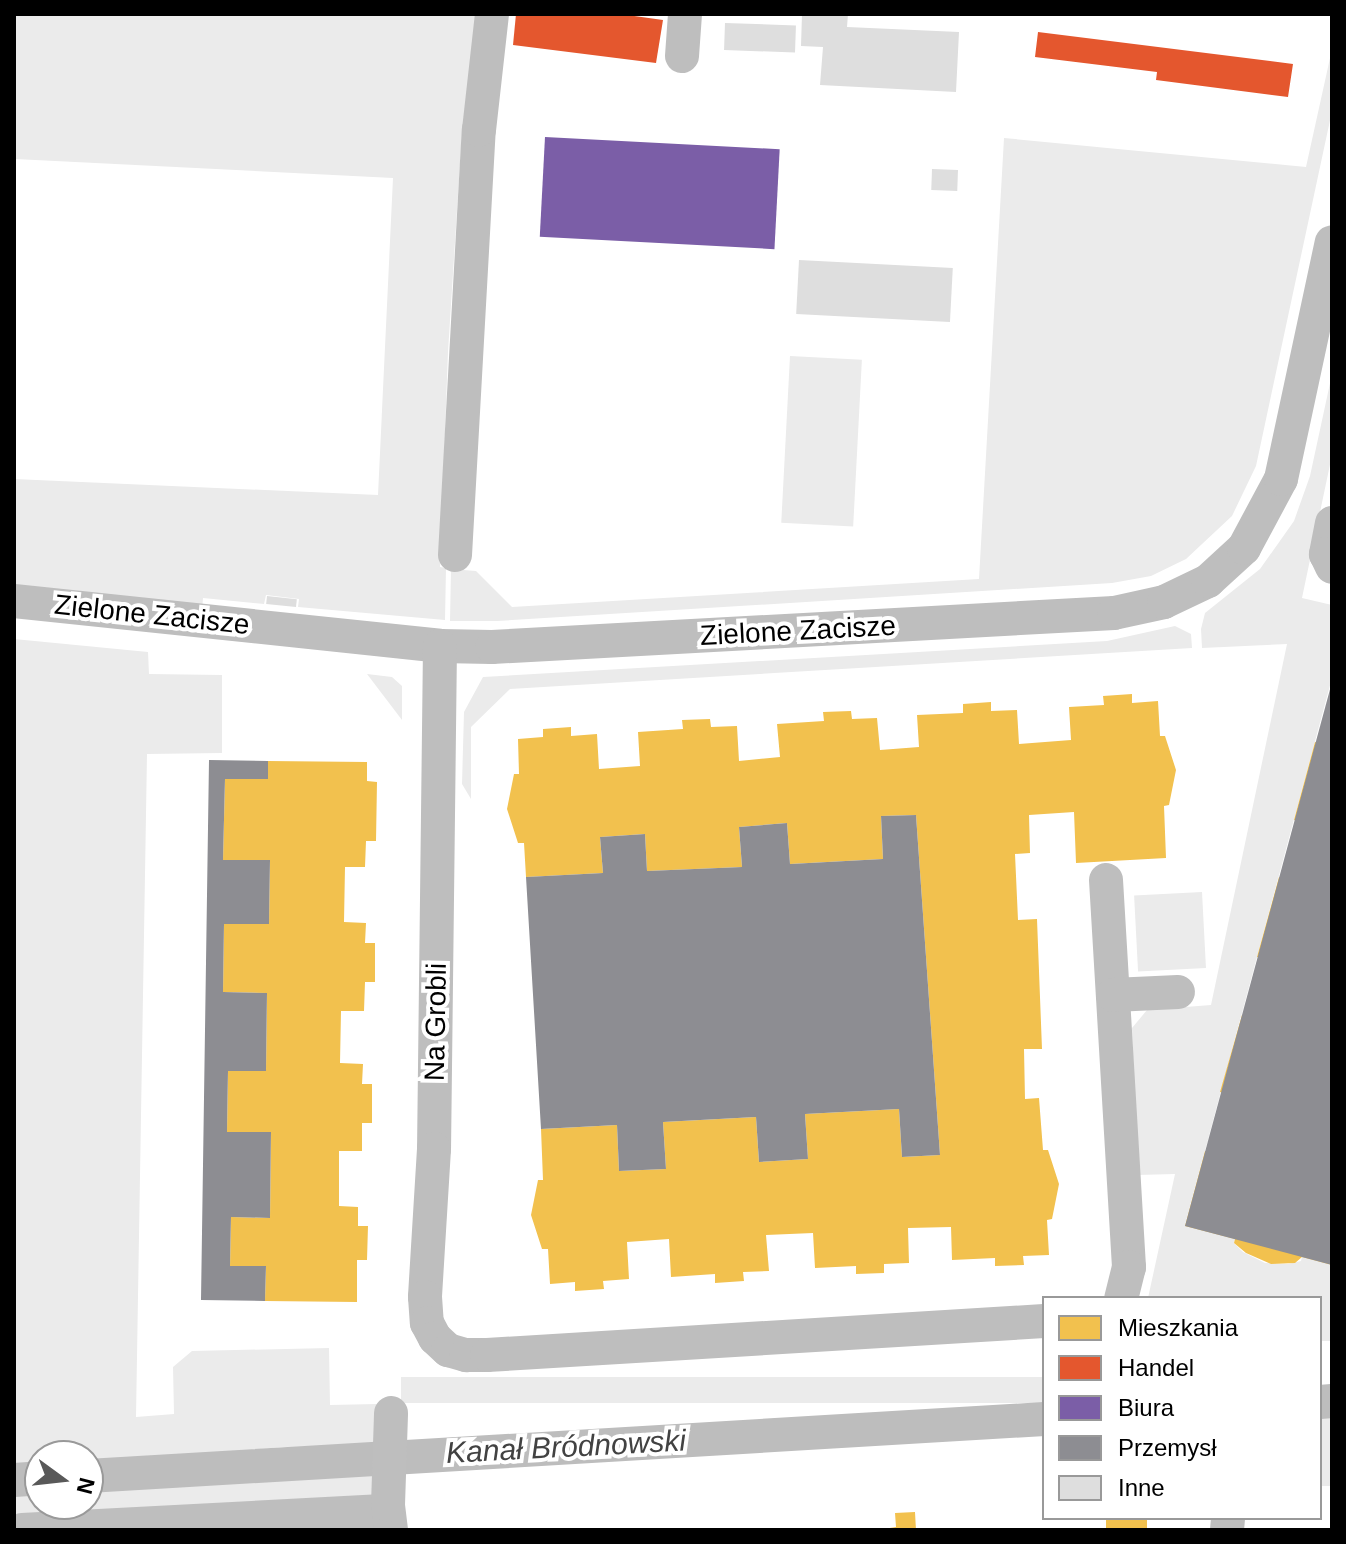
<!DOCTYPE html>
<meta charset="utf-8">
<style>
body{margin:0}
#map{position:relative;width:1346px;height:1544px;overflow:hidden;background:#fff;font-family:Arial,sans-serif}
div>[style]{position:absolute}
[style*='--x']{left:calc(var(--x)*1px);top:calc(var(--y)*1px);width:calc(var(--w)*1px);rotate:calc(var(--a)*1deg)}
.green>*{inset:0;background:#ebebeb;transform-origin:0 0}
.homes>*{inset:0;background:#f2c14e;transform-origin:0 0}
.shops>*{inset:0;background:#e4572e}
.offices>*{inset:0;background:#7b5ea7;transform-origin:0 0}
.industry>*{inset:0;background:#8d8d92}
.canal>*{height:34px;margin:-17px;padding:0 17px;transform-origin:17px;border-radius:17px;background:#bdbdbd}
.building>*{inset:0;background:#dedede;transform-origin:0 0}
.minor>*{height:34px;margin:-17px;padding:0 17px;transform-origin:17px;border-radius:17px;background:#bebebe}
span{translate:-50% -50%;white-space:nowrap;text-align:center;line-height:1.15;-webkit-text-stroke:8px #fff;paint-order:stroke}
.street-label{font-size:28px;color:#000}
.water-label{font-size:30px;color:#424242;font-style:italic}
.frame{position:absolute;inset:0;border:16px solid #000;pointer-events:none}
.legend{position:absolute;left:1042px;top:1296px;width:280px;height:224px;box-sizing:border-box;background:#fff;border:2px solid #999;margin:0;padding:10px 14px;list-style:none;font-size:24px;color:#000}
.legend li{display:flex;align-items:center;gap:16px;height:40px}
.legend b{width:40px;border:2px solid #999}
.north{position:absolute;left:24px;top:1440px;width:80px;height:80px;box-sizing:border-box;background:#fff;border:2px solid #999;border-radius:50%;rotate:105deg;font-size:22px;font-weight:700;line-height:32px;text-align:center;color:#000}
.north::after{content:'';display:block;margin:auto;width:28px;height:36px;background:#595959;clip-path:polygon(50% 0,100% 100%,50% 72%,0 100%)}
</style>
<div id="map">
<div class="green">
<div style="clip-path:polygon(14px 14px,477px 14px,462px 132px,448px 352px,440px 567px,446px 568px,445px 620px,298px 607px,299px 599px,266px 595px,264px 604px,203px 598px,202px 610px,14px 590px,14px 479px,378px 495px,393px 178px,15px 159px,14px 185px)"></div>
<div style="clip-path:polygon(1332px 49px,1332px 111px,1256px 466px,1232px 516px,1186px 559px,1151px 576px,1112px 583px,497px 621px,450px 621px,451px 569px,476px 571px,512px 607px,979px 579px,1004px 138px,1306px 167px)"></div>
<div style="left:790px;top:356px;width:72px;height:167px;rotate:3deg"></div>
<div style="clip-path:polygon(1332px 374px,1332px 455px,1302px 598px,1332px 605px,1332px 678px,1185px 1225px,1235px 1239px,1234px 1243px,1243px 1252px,1265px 1263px,1288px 1264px,1301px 1261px,1302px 1257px,1332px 1265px,1332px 1341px,1320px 1341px,1320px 1298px,1148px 1298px,1175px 1174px,1137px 1175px,1132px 1028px,1147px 1010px,1211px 1005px,1287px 644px,1202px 648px,1201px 629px,1205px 613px,1260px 569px,1294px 521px,1310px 476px)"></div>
<div style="clip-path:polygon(1175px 626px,1191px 634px,1192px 648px,510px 689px,471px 727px,471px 799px,462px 784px,464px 712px,483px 677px,1107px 641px)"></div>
<div style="clip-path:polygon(14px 639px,148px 652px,149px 674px,222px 675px,222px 753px,147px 754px,136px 1417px,174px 1414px,173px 1367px,192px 1351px,329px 1348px,330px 1405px,377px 1404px,381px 1446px,282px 1447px,132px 1461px,88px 1461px,88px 1456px,40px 1456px,40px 1465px,14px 1467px)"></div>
<div style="clip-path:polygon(367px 674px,392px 677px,402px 686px,402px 720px)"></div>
<div style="left:1202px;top:892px;width:76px;height:68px;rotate:87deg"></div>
<div style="left:1044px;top:1377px;width:26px;height:643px;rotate:90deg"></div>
<div style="left:1332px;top:1416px;width:70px;height:12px;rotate:90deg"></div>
<div style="clip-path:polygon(380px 1472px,378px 1504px,14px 1518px,14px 1494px,40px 1492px,40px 1504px,88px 1504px,88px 1489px)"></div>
</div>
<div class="homes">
<div style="clip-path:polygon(1132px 694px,1132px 703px,1158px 701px,1160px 736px,1165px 736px,1176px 770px,1169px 805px,1164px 806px,1166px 858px,1076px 863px,1074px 812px,1029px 815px,1030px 853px,1015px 854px,1018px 920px,1037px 919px,1042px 1049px,1024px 1049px,1025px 1099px,1039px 1098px,1043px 1150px,1048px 1150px,1059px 1184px,1052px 1219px,1047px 1220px,1049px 1255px,1023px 1256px,1024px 1265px,995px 1266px,995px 1258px,952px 1260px,951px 1227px,908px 1228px,909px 1263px,884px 1264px,884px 1273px,856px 1274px,856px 1266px,815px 1268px,813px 1233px,766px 1235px,769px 1271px,743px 1272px,744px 1281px,715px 1283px,715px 1274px,671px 1277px,669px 1239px,627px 1242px,629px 1279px,603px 1281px,604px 1289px,575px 1291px,575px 1282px,550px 1284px,548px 1249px,542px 1249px,531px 1215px,538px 1180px,543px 1180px,541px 1129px,617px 1125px,619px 1171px,666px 1169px,663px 1122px,756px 1117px,759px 1162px,808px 1159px,805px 1114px,899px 1109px,902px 1157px,940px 1155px,916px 815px,881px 816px,883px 859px,790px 864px,787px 823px,739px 827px,742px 867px,647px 871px,645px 834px,600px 837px,603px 873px,526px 877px,524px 843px,518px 843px,507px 809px,514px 774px,519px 774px,518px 739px,543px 737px,543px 729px,571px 727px,571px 736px,597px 734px,599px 769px,640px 766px,638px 732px,683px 729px,682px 720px,710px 719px,711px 727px,737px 726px,739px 761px,780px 757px,777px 724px,824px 721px,823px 712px,851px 711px,852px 719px,877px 718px,880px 750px,919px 747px,917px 715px,963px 713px,963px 704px,991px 702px,991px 711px,1017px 710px,1019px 744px,1071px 740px,1069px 707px,1104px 705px,1103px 696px)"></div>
<div style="clip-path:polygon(1315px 742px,1332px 746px,1332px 830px,1294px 820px)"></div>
<div style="clip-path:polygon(268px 761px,367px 762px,367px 781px,377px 782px,376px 841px,366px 841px,365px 867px,345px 867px,344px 922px,366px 923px,365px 943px,375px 943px,375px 982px,365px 982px,364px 1011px,341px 1011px,340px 1063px,363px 1064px,362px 1084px,372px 1084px,372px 1123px,362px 1123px,362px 1151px,339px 1151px,339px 1206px,358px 1207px,358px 1226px,368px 1226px,367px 1260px,357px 1260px,357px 1302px,265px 1301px,266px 1266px,230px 1266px,231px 1217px,270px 1218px,271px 1132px,227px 1132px,228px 1071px,266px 1071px,267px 993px,223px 992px,224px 924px,269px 924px,270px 860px,223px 860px,225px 779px,268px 779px)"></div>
<div style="clip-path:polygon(1332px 855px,1332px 1139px,1321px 1180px,1332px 1183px,1332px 1265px,1302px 1257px,1295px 1263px,1271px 1264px,1246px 1253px,1234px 1243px,1235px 1239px,1185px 1226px,1205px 1151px,1248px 1163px,1264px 1104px,1220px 1092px,1242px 1015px,1286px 1027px,1302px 969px,1257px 957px,1279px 877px,1322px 889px)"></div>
<div style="clip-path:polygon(915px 1512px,916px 1530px,877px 1530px,896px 1527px,895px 1513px)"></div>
<div style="left:1106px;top:1518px;width:41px;height:12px"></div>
</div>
<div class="shops">
<div style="clip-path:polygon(516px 14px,620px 14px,663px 20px,656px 63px,513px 45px)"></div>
<div style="clip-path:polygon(1038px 32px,1293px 64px,1288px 97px,1156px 80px,1157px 72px,1035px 57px)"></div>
</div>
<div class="offices">
<div style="left:545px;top:137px;width:235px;height:100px;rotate:3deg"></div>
</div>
<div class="industry">
<div style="clip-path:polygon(1332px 682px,1332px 1265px,1185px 1226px)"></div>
<div style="clip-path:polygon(209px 760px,268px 761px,268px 779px,225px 779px,223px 860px,270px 860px,269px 924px,224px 924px,223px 992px,267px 993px,266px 1071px,228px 1071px,227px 1132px,271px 1132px,270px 1218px,231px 1217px,230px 1266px,266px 1266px,265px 1301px,201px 1300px)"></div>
<div style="clip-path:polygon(916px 815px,940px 1155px,902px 1157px,899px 1109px,805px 1114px,808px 1159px,759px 1162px,756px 1117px,663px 1122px,666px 1169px,619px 1171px,617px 1125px,541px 1129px,526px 877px,603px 873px,600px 837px,645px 834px,647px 871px,742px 867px,739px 827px,787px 823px,790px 864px,883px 859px,881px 816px)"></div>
</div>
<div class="canal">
<div style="--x:1320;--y:1402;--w:12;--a:-5"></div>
<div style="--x:88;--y:1476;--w:958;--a:-3.41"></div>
<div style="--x:14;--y:1480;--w:26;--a:-4"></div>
<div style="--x:1227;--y:1530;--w:12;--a:-85"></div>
</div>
<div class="building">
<div style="clip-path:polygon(802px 14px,848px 14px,847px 27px,959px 32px,956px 92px,820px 85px,823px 47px,801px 46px)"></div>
<div style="left:725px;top:23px;width:71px;height:27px;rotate:2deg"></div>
<div style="left:932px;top:169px;width:26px;height:21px;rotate:2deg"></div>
<div style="left:799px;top:260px;width:154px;height:54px;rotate:3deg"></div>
<div style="left:267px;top:596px;width:30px;height:8px;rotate:6deg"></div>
</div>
<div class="minor">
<div style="--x:682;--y:56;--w:42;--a:-85.9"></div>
<div style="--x:1332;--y:523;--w:32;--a:101"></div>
<div style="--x:1326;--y:554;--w:14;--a:65"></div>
<div style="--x:455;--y:555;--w:426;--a:-86.8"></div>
<div style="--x:479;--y:130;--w:117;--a:-83.6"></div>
<div style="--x:14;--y:601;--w:428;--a:6"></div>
<div style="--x:440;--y:646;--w:52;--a:1.1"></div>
<div style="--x:492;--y:647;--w:623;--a:-3.13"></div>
<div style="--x:1114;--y:613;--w:51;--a:-12.4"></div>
<div style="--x:1164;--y:602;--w:49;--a:-25.5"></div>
<div style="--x:1208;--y:581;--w:49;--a:-42.5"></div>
<div style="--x:1244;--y:548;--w:78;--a:-61.8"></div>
<div style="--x:1281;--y:479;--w:242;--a:-77.9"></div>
<div style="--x:440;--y:646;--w:503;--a:90.68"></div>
<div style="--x:434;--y:1149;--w:148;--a:93.5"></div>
<div style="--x:425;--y:1297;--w:26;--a:86"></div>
<div style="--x:427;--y:1323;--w:17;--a:62"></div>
<div style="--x:435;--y:1338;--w:18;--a:43"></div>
<div style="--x:448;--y:1350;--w:19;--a:16"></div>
<div style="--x:466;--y:1355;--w:21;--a:0"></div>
<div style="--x:487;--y:1355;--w:558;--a:-3.49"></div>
<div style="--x:1106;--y:880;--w:388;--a:86.6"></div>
<div style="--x:1129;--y:1267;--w:32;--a:104"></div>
<div style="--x:1113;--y:995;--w:65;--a:-2.6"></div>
<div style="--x:22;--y:1530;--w:366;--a:-3"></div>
<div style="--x:391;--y:1530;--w:25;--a:-97"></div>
<div style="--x:388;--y:1505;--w:92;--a:-88.1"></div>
</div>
<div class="street-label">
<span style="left:152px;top:615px;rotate:6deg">Zielone Zacisze</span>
<span style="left:798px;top:631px;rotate:-3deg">Zielone Zacisze</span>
<span style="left:436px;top:1022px;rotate:-89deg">Na Grobli</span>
</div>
<div class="water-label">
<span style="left:566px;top:1447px;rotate:-3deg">Kanał Bródnowski</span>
</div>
<div class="frame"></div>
<ul class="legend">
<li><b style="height:22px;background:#f2c14e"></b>Mieszkania</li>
<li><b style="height:22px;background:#e4572e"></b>Handel</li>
<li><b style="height:22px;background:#7b5ea7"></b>Biura</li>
<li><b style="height:22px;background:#8d8d92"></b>Przemysł</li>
<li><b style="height:22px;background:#dedede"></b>Inne</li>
</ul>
<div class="north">N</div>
</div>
